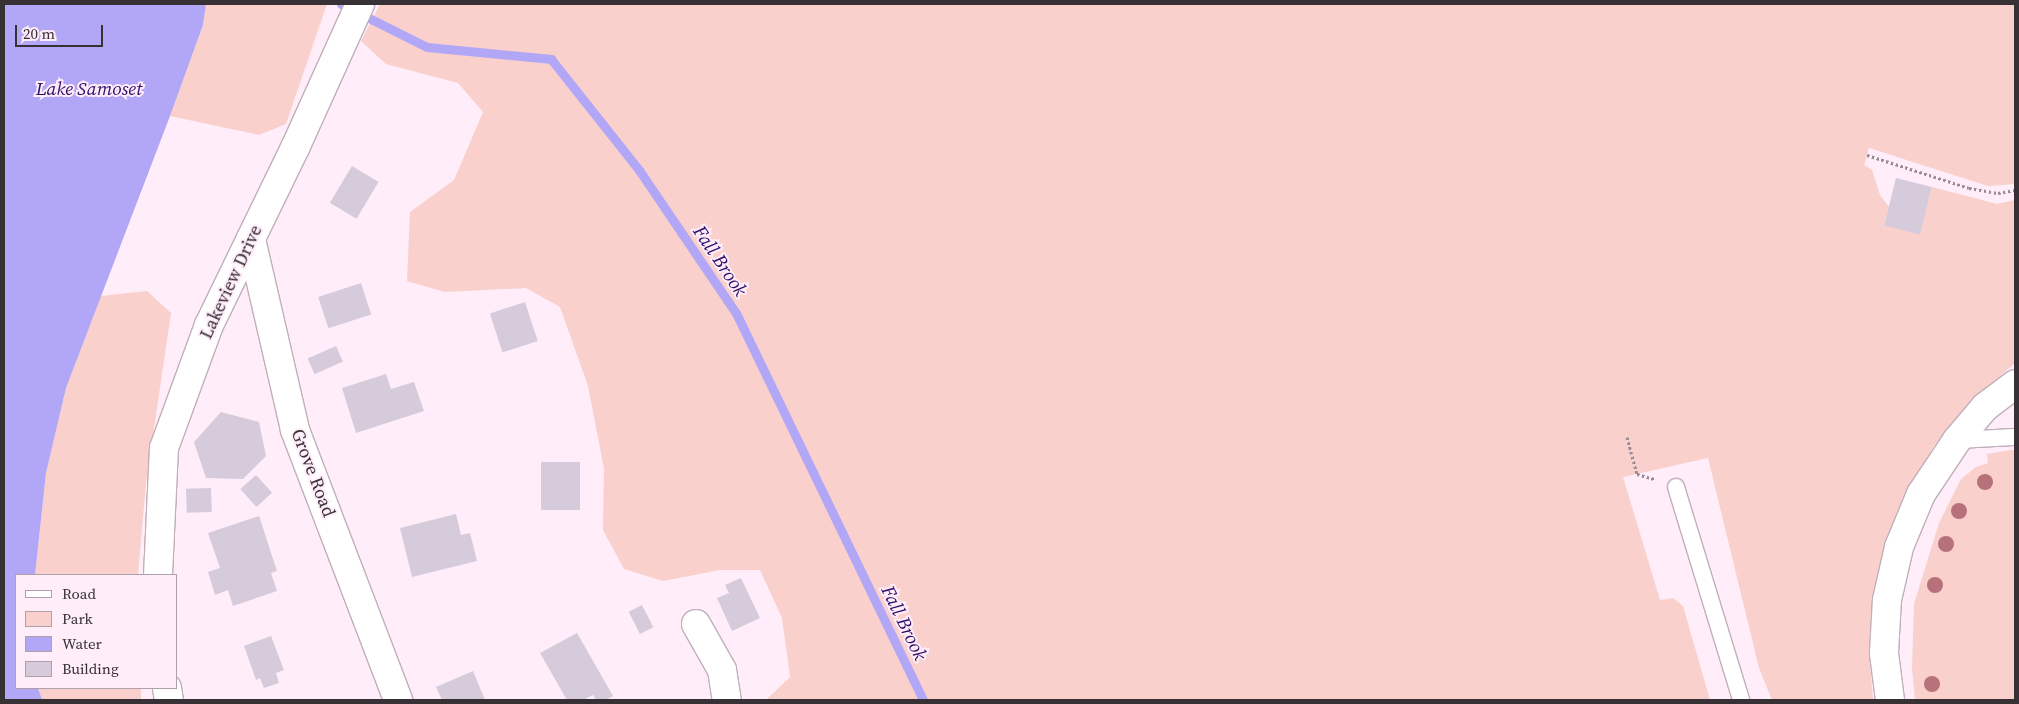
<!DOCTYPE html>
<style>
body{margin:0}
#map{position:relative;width:2019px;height:704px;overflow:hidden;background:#ffedf9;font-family:"Source Serif 4",serif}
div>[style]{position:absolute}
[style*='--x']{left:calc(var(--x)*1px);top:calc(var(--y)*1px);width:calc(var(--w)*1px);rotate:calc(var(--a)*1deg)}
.green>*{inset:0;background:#f9d0cb;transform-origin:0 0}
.water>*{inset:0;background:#b1a7f6}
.stream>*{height:9px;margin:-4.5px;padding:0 4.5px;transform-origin:4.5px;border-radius:4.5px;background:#b1a7f6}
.building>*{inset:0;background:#d5cbdb;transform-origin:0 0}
.path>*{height:3px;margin-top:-1.5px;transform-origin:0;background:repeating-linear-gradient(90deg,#988c94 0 2.5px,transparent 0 5px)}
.roads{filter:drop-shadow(1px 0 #bfafba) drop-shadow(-1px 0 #bfafba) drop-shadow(0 1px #bfafba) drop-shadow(0 -1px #bfafba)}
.lane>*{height:16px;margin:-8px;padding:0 8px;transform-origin:8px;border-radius:8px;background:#fff}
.street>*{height:28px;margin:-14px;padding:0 14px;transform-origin:14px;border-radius:14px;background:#fff}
.trees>*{width:16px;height:16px;margin:-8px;border-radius:50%;background:#b6717a}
span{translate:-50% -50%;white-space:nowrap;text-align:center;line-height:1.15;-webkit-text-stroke:4px #ffedf9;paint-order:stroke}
.street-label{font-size:18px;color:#373035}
.water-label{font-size:19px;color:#2d0f6a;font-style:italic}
.frame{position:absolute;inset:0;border:5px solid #373035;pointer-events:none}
.legend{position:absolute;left:15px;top:574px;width:162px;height:115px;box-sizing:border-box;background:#ffedf9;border:1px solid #afa1ab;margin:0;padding:6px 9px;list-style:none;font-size:15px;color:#373035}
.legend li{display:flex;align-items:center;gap:10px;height:25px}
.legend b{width:25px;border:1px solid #afa1ab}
.scale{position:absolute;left:15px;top:25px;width:88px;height:22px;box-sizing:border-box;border:2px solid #373035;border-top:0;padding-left:6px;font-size:15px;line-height:18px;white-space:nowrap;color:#373035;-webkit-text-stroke:4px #ffedf9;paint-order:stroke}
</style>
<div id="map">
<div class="green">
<div style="clip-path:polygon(206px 4px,327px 4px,286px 124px,259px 135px,170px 116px,203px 25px)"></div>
<div style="clip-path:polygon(380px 4px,2015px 4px,2015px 184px,1988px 186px,1869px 148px,1864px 165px,1872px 170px,1880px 195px,1889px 207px,1884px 225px,1920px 234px,1932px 187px,1997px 204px,2015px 200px,2015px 363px,1968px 405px,1933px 447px,1895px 518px,1882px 557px,1872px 606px,1869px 647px,1873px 700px,1772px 700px,1759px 668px,1708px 458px,1623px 477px,1660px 600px,1673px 598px,1683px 606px,1710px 700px,766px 700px,790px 677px,782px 618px,760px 570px,720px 570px,663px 581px,624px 569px,603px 530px,604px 469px,588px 386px,560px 307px,526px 288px,445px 292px,407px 281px,410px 212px,454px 180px,483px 112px,458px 83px,386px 64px,361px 41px)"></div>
<div style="clip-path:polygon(147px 291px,171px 313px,146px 483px,138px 575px,35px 575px,46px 473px,66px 388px,101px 296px)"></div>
<div style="clip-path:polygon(2011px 450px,2015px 450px,2015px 700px,1915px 700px,1912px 668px,1914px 604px,1939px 523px,1961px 479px,1976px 467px,1988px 463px,1987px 454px)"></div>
<div style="left:38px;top:688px;width:103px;height:13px"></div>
</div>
<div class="water">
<div style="clip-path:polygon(4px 4px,206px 4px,203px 25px,170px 116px,66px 388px,46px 473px,35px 575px,16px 575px,16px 688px,38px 688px,42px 700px,4px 700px)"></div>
</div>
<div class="stream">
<div style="--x:341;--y:4;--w:96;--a:26.6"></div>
<div style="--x:427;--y:47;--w:125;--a:5.5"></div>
<div style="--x:551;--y:59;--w:142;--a:51.6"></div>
<div style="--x:639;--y:170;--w:173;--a:55.9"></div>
<div style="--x:736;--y:313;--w:430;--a:64.2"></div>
</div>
<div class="building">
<div style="left:352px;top:166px;width:31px;height:43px;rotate:31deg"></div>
<div style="left:1896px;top:178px;width:37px;height:49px;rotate:14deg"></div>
<div style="left:361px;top:283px;width:33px;height:45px;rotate:72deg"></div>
<div style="left:525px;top:302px;width:41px;height:37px;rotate:72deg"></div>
<div style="left:336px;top:346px;width:17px;height:31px;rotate:66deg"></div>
<div style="clip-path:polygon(386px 374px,391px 389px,414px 382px,424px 411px,356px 433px,342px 388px)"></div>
<div style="clip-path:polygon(221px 412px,259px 422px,266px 456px,243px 479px,206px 478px,194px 442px)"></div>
<div style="left:541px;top:462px;width:39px;height:48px"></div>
<div style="left:256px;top:475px;width:24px;height:21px;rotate:48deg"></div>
<div style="left:211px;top:488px;width:24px;height:25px;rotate:88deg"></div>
<div style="clip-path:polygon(456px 514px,461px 535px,470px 533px,477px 561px,412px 577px,400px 528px)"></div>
<div style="clip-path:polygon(259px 516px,277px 571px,271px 573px,277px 591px,233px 606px,228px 590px,215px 595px,208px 572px,220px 568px,208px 533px)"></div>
<div style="clip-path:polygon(741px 578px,760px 618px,732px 631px,717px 598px,729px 593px,725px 585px)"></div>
<div style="left:642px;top:605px;width:25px;height:15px;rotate:63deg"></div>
<div style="clip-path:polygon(577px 633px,613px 696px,606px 700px,596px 700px,593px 695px,583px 700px,567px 700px,540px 653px)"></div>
<div style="clip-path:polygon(271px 636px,284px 670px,276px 673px,279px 683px,264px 688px,260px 678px,256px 680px,244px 646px)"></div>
<div style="clip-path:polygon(473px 671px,485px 700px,442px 700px,436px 687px)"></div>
</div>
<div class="path">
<div style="--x:1867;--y:155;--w:107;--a:17.9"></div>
<div style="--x:1969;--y:188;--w:29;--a:10"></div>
<div style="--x:1998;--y:193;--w:17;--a:-10"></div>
<div style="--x:1627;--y:437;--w:38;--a:75"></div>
<div style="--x:1637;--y:474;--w:18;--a:16"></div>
</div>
<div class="roads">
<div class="lane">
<div style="--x:1957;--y:440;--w:58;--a:-3"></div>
<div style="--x:1676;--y:487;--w:223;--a:73"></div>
</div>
<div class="street">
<div style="--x:251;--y:239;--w:196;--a:77"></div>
<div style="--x:295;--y:430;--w:289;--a:69.1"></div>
<div style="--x:158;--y:575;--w:127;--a:-87.3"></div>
<div style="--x:164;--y:448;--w:131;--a:-69.9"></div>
<div style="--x:209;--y:325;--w:197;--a:-64.1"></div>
<div style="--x:295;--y:148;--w:158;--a:-65.7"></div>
<div style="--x:696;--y:624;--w:53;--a:60.5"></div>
<div style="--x:722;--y:670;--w:30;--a:81"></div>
<div style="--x:167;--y:688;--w:12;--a:81"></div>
<div style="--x:1890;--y:700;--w:47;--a:-97.3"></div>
<div style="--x:1884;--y:653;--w:53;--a:-86.8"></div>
<div style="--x:1887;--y:600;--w:54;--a:-77.2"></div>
<div style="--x:1899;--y:547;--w:57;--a:-67.5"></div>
<div style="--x:1921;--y:494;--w:65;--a:-56.3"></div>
<div style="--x:1957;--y:440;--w:43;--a:-49.7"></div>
<div style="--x:1985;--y:407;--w:38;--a:-37"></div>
</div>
</div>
<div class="trees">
<div style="left:1985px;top:482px"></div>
<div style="left:1959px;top:511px"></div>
<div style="left:1946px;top:544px"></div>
<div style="left:1935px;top:585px"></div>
<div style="left:1932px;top:684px"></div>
</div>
<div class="street-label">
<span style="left:231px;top:282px;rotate:-65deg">Lakeview Drive</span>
<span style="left:313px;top:473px;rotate:69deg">Grove Road</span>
</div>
<div class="water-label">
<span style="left:89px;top:89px">Lake Samoset</span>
<span style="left:720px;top:261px;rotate:56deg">Fall Brook</span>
<span style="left:904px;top:623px;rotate:64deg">Fall Brook</span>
</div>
<div class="frame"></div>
<ul class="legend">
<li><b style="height:6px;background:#fff"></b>Road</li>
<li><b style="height:14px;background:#f9d0cb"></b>Park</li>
<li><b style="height:14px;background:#b1a7f6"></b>Water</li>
<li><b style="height:14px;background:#d5cbdb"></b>Building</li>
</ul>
<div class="scale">20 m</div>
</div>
